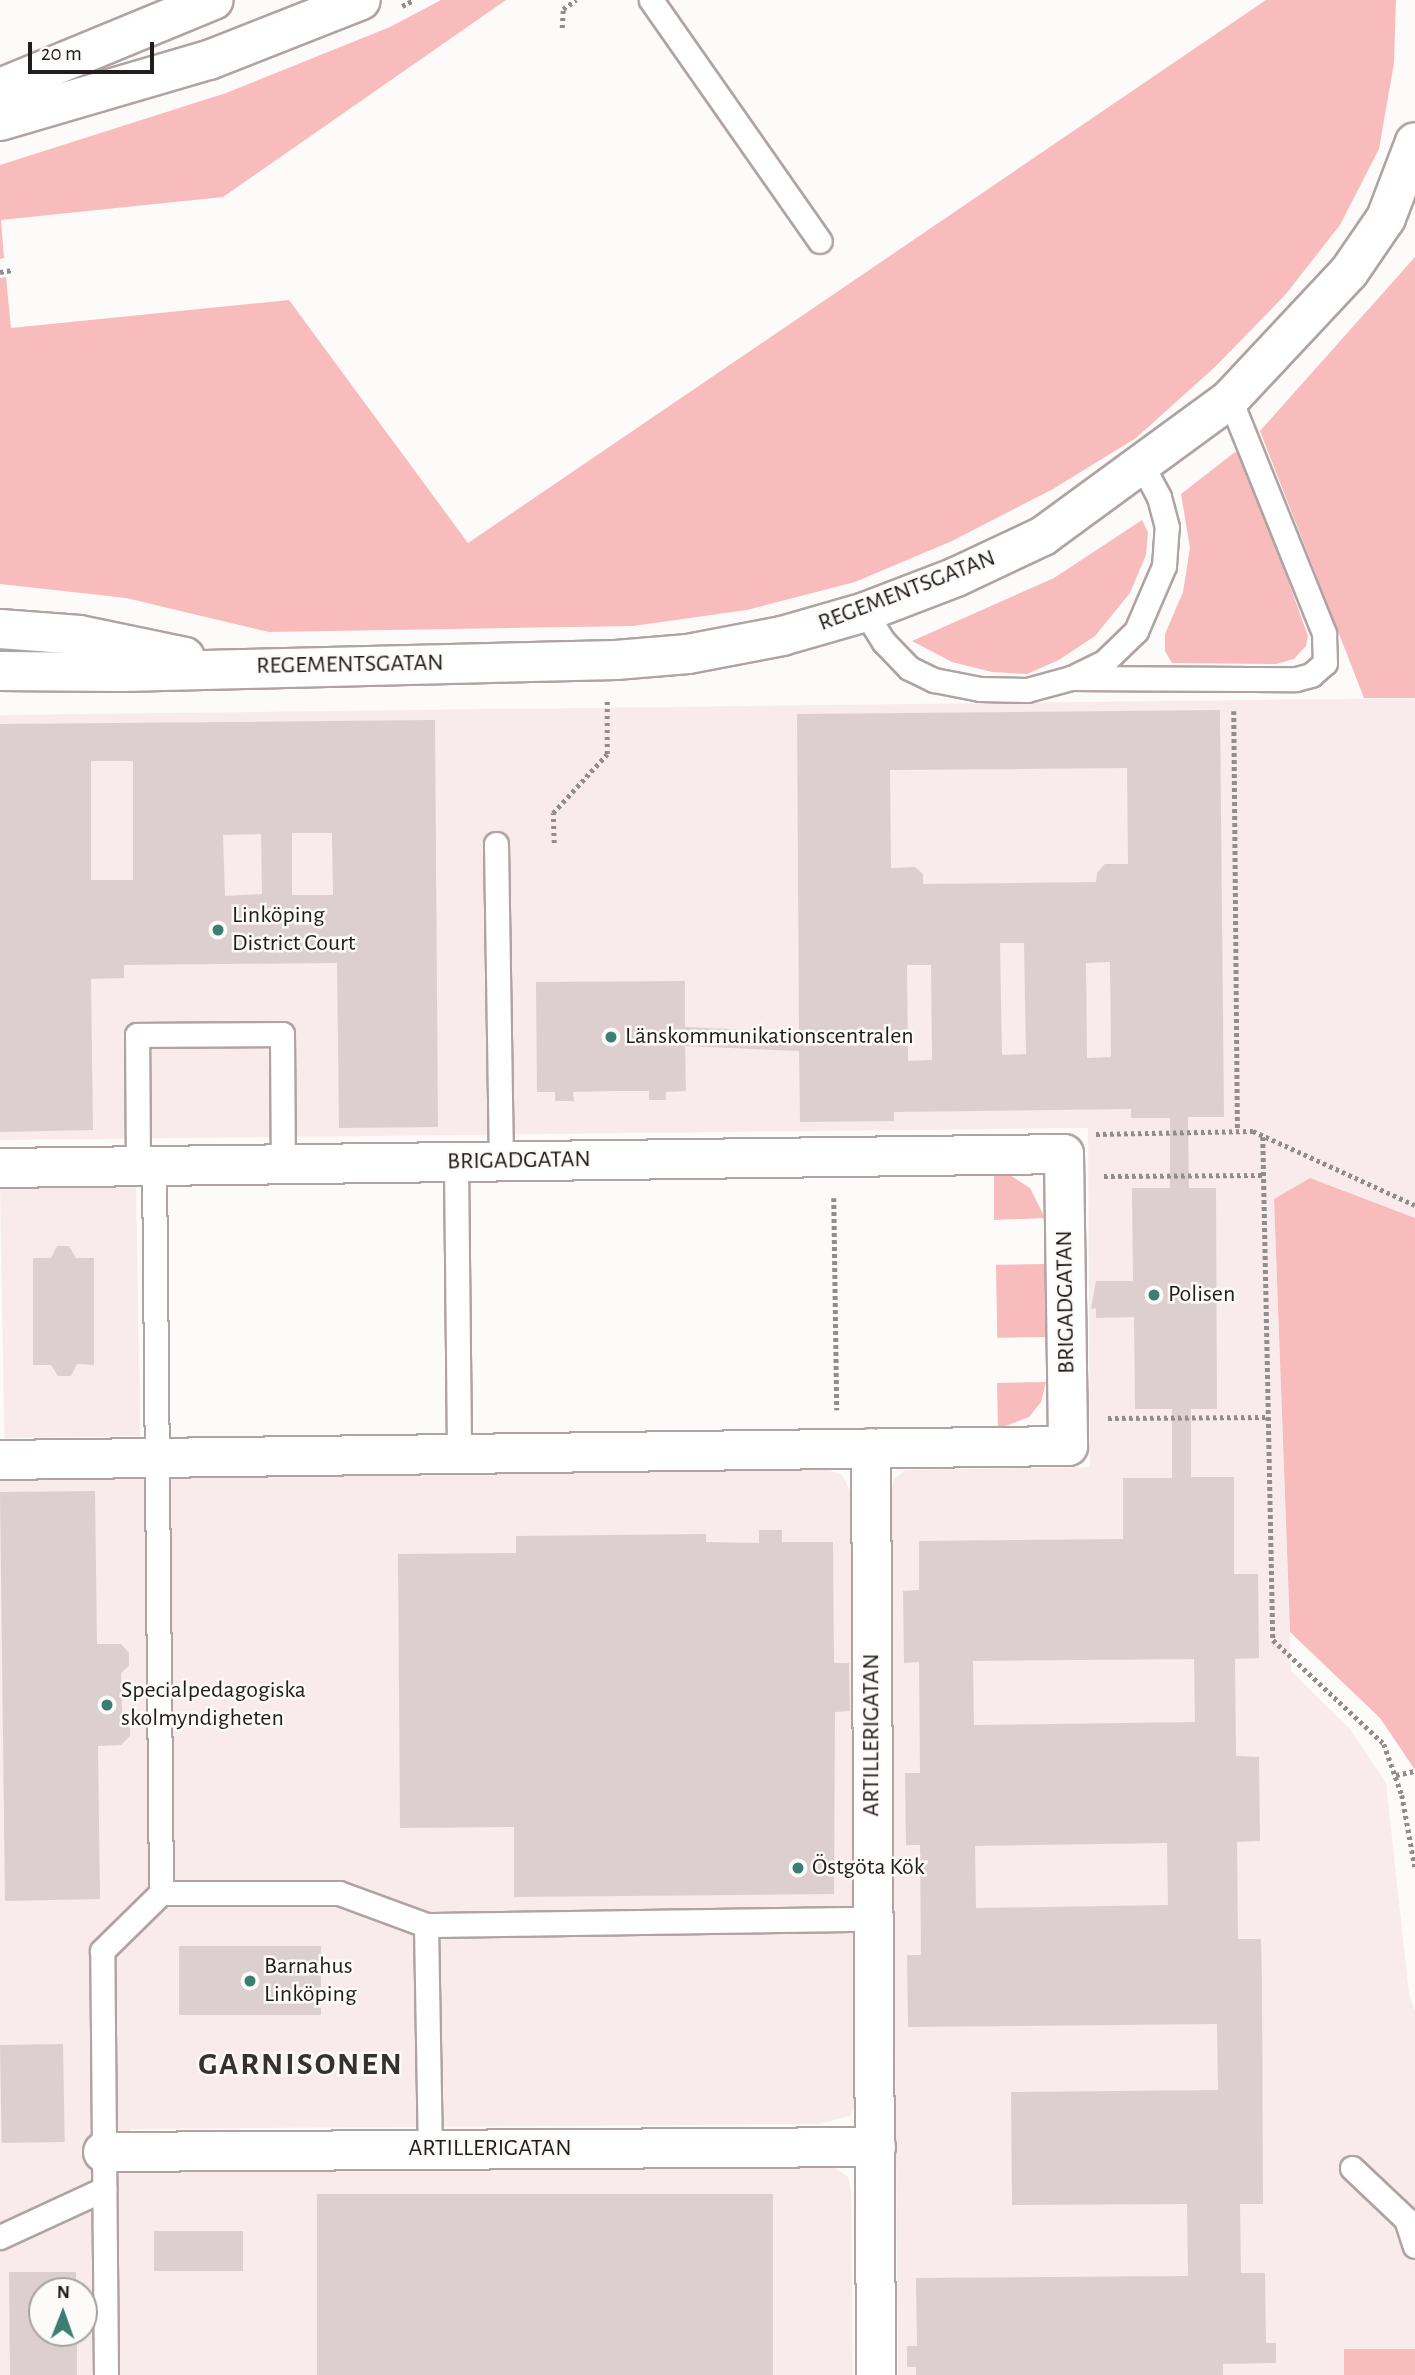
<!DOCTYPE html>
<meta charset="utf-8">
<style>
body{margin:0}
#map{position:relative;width:1415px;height:2375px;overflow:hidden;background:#fdfafa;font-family:"Alegreya Sans",sans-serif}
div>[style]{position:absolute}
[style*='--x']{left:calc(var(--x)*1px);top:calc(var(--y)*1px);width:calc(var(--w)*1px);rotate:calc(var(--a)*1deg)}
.built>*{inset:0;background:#f9ebeb;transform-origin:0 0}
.green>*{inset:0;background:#f9bcbd;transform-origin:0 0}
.building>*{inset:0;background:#ddcfcf;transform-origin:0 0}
.path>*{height:4.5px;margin-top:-2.25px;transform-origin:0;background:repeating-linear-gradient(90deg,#918d8d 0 3.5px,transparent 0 7px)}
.roads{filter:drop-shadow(2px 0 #b0a3a3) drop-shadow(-2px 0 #b0a3a3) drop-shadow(0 2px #b0a3a3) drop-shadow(0 -2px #b0a3a3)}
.service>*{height:23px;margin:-11.5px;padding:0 11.5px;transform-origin:11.5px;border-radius:11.5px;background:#fff}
.minor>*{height:38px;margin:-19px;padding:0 19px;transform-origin:19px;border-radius:19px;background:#fff}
.tertiary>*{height:38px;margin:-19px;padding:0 19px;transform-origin:19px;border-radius:19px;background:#fff}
.dots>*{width:19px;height:19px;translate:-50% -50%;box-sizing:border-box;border:4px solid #fdfafa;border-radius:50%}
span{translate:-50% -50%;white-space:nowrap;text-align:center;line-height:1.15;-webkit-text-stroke:5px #fdfafa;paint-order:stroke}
.street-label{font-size:24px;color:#221d1d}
.poi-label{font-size:24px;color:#221d1d}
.left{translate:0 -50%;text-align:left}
.district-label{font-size:32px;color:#3a2f2f;font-weight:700;letter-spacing:2px}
.north{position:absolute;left:28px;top:2277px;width:70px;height:70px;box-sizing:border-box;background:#fdfafa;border:2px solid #a5a2a2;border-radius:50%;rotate:1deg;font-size:19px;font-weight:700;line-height:28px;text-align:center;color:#221d1d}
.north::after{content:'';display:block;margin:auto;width:24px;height:32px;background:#3b7f72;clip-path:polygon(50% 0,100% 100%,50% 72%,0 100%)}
.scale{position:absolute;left:28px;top:42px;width:126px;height:32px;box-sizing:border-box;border:4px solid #221d1d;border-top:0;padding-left:9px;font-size:21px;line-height:24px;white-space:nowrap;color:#221d1d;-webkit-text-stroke:5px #fdfafa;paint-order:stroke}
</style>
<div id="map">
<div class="built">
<div style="clip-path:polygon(1415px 698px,1415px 1218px,1310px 1178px,1274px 1200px,1291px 1671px,1350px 1729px,1386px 1783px,1409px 1994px,1415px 2011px,1415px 2349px,1344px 2350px,1344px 2375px,898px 2375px,890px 1496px,894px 1479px,905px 1470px,1090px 1467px,1088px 1128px,0 1140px,0 715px)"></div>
<div style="left:136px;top:1185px;width:251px;height:136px;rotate:89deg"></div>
<div style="clip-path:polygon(evenodd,829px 1470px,842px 1475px,854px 1499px,857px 2103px,850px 2116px,819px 2124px,131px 2129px,131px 2165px,829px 2164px,848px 2177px,851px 2191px,853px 2375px,0 2375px,0 1477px,829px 1470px,42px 2291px,84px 2291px,84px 2333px,42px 2333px,42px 2291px)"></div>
</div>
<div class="green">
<div style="clip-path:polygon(441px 0,506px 0,223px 197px,1px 220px,4px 258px,0 259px,0 165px,226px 93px,390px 27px)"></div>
<div style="clip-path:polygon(1266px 0,1396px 0,1394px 63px,1379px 149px,1340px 225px,1286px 294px,1215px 367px,1136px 438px,1053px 489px,952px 541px,855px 582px,747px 610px,633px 626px,269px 632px,126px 598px,0 584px,0 278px,6px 277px,11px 328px,289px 300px,468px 543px)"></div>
<div style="clip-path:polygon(1415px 257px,1415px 698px,1364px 698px,1260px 431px)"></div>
<div style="clip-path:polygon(1235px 452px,1243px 455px,1308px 636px,1306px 646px,1294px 659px,1276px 664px,1172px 663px,1165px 651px,1165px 634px,1183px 592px,1190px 548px,1181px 494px)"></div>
<div style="clip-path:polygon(1142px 520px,1148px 532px,1146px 555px,1130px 593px,1095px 636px,1059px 660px,1027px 674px,992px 672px,952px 662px,912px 641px,1054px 578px)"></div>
<div style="clip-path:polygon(994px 1173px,1010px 1175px,1030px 1188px,1045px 1218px,994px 1220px)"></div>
<div style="clip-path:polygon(1310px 1178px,1415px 1218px,1415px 1770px,1380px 1718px,1290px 1632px,1274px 1199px)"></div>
<div style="left:1045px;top:1264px;width:73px;height:49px;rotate:89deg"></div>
<div style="clip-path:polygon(1046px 1382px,1041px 1402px,1029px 1417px,998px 1429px,997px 1383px)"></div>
<div style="left:1415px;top:2349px;width:26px;height:71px;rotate:90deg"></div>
</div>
<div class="building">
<div style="clip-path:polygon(evenodd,1220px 710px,1224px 1117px,1188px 1117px,1189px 1188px,1216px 1188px,1217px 1409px,1191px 1409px,1191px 1477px,1234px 1477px,1234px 1574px,1258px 1574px,1259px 1658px,1235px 1659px,1236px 1756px,1259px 1757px,1260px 1841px,1237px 1842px,1238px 1939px,1261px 1939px,1262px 1983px,1263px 2204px,1240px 2204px,1241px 2273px,1265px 2273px,1266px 2343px,1276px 2343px,1276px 2363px,1223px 2364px,1223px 2375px,916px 2375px,916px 2367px,907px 2367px,907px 2346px,917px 2346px,916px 2278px,1188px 2276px,1187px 2204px,1012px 2205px,1011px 2092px,1218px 2090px,1217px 2024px,908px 2027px,907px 1955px,921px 1955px,920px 1845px,906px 1845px,905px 1773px,920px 1773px,919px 1662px,904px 1663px,903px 1591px,919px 1590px,919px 1541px,1123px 1539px,1123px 1478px,1172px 1478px,1172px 1409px,1135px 1409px,1134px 1317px,1096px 1318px,1096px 1308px,1091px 1309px,1096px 1281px,1133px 1281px,1132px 1188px,1170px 1188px,1170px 1118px,1131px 1118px,1131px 1109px,894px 1112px,894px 1121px,800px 1122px,799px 1051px,685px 1046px,686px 1091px,666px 1092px,666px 1100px,649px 1100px,649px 1091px,613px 1091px,573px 1092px,574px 1101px,555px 1101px,555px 1092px,537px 1092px,536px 982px,685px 981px,685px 1027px,799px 1032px,797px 714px,1220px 710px,1127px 768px,1128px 864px,1105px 864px,1097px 873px,1096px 882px,923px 884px,923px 874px,915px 867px,891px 868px,890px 770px,1127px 768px,1220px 710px,1000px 943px,1024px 943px,1026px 1054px,1002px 1055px,1000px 943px,1220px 710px,1110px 962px,1111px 1057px,1087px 1058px,1086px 963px,1110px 962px,1220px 710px,907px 965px,931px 965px,932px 1060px,908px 1061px,907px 965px,1220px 710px,1194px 1659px,1195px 1722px,974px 1725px,973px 1661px,1194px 1659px,1220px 710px,1167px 1843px,1168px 1905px,976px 1908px,975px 1846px,1167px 1843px)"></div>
<div style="clip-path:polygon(evenodd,435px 720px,438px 1127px,339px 1128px,337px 963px,220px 964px,124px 965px,124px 978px,91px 979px,93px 1130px,0 1132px,0 724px,435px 720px,91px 761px,133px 761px,133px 880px,91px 880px,91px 761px,435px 720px,292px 833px,332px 833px,333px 895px,292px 895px,292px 833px,435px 720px,261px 834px,262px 894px,225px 896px,223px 835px,261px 834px)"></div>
<div style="clip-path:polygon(57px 1246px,69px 1246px,76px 1258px,94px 1258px,94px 1365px,77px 1364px,71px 1376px,58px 1376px,51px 1365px,33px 1365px,33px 1258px,51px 1258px)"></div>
<div style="clip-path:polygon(95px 1491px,97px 1644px,121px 1644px,129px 1653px,129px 1666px,121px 1673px,122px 1715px,130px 1724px,130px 1736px,121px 1745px,98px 1746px,100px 1899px,5px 1901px,0 1492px)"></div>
<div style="clip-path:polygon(759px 1530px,782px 1530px,782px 1542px,833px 1542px,834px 1663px,849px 1663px,850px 1711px,835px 1712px,834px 1894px,514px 1897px,514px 1827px,400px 1828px,398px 1554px,516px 1553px,516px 1536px,706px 1534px,706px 1542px,759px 1543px)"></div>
<div style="left:179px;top:1946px;width:142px;height:69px"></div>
<div style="left:63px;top:2044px;width:98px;height:63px;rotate:89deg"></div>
<div style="left:773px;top:2194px;width:181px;height:456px;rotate:90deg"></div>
<div style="left:243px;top:2231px;width:40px;height:89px;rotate:90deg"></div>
<div style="clip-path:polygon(9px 2272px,76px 2272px,76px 2291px,42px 2291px,42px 2333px,77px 2333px,77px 2375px,10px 2375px)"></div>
</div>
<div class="path">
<div style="--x:402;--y:6;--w:13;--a:-27"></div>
<div style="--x:562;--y:28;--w:19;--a:-87"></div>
<div style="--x:563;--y:9;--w:16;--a:-35"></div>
<div style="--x:0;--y:272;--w:13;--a:-9"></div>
<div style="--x:1234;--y:711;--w:419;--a:89.5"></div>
<div style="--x:554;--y:843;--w:30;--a:-92"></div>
<div style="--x:553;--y:813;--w:80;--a:-47.5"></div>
<div style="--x:607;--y:754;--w:54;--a:-90"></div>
<div style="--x:1096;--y:1134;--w:157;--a:-1.1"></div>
<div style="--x:1253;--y:1131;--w:178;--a:24.6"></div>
<div style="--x:1263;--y:1137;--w:503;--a:88.86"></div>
<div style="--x:1273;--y:1640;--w:152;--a:43.1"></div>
<div style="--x:1384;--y:1744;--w:54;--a:70.6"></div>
<div style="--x:1402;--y:1795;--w:73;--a:79.8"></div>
<div style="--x:1104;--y:1176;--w:160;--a:-0.4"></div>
<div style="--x:834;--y:1198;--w:212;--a:89.2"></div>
<div style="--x:1108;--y:1418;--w:160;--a:-0.4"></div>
<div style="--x:1396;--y:1775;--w:19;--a:-12"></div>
</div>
<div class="roads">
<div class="service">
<div style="--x:651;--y:0;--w:294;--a:55"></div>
<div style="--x:865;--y:612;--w:36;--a:58"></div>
<div style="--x:884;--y:642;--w:36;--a:46"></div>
<div style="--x:909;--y:668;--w:28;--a:26"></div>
<div style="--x:934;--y:680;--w:47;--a:11.1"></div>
<div style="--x:980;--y:689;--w:47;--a:1.2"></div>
<div style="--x:1027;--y:690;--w:46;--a:-15.3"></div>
<div style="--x:1071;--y:678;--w:37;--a:-26"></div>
<div style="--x:1104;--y:662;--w:45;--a:-44.1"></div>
<div style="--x:1136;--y:631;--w:71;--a:-66.7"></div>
<div style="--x:1164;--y:566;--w:39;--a:-86"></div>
<div style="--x:1167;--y:527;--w:31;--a:-105"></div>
<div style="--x:1159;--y:497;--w:34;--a:-118"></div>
<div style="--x:1071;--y:678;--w:225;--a:0.3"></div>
<div style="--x:1296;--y:679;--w:16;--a:-15"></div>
<div style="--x:1311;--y:675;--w:18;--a:-41"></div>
<div style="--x:1325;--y:663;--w:30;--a:-92"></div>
<div style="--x:1324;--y:633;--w:252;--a:-111.9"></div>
<div style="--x:496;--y:844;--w:317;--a:89.1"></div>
<div style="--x:456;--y:1162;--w:292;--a:89.4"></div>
<div style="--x:138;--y:1166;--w:131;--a:-90.4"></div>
<div style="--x:137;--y:1035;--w:145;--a:-0.4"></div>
<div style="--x:282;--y:1034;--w:130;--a:89.6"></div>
<div style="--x:161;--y:1893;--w:178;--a:0"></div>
<div style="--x:339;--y:1893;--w:93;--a:20.2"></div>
<div style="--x:426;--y:1925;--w:224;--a:89"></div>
<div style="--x:426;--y:1925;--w:447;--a:-0.8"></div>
<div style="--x:1352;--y:2168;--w:74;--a:43.4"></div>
<div style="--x:1406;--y:2219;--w:28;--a:72"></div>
<div style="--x:0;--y:2237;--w:115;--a:-24.8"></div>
<div style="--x:106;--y:2375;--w:424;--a:-90.5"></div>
<div style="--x:102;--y:1951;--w:83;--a:-44.5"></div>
<div style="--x:161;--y:1893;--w:727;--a:-90.55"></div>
</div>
<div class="minor">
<div style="--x:0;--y:629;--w:80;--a:4.3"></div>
<div style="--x:80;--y:635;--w:107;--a:11.8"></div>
<div style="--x:0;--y:671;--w:122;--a:0.5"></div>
<div style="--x:122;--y:672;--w:494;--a:-1.4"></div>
<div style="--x:616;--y:660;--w:72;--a:-4.8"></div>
<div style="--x:688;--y:654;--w:96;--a:-10.8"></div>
<div style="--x:782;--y:636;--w:86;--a:-16.1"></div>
<div style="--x:865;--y:612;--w:97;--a:-21"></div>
<div style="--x:956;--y:577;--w:96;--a:-25.2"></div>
<div style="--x:1043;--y:536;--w:232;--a:-36.2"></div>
<div style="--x:1230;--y:399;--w:174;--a:-46.9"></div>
<div style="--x:1349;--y:272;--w:65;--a:-55.6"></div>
<div style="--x:1386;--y:218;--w:81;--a:-69.1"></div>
<div style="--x:0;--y:1168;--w:1064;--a:-0.75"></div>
<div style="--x:1064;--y:1154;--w:292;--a:89.2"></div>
<div style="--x:1068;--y:1446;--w:1068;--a:179.25"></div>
<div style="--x:871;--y:1448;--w:927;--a:89.69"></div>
<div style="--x:103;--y:2152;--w:773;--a:-0.37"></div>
</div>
<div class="tertiary">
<div style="--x:0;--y:88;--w:231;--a:-22.4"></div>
<div style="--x:0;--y:121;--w:218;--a:-16.3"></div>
<div style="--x:209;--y:60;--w:163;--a:-21.5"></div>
</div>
</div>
<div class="dots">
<div style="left:218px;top:930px;background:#3b7f72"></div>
<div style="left:611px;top:1037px;background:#3b7f72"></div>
<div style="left:1154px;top:1295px;background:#3b7f72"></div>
<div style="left:107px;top:1705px;background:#3b7f72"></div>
<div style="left:798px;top:1868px;background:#3b7f72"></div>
<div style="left:250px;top:1981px;background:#3b7f72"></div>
</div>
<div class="street-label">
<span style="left:907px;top:591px;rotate:-21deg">REGEMENTSGATAN</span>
<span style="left:350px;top:665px;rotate:-1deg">REGEMENTSGATAN</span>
<span style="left:519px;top:1161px;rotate:-1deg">BRIGADGATAN</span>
<span style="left:1066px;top:1302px;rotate:-91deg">BRIGADGATAN</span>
<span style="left:872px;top:1735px;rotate:-90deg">ARTILLERIGATAN</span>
<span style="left:490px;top:2149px">ARTILLERIGATAN</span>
</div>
<div class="poi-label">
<span class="left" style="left:232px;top:930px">Linköping<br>District Court</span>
<span class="left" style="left:625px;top:1037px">Länskommunikationscentralen</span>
<span class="left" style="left:1168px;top:1295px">Polisen</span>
<span class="left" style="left:121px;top:1705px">Specialpedagogiska<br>skolmyndigheten</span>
<span class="left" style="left:812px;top:1868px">Östgöta Kök</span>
<span class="left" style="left:264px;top:1981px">Barnahus<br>Linköping</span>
</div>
<div class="district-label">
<span style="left:301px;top:2064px">GARNISONEN</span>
</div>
<div class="north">N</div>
<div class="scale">20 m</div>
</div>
